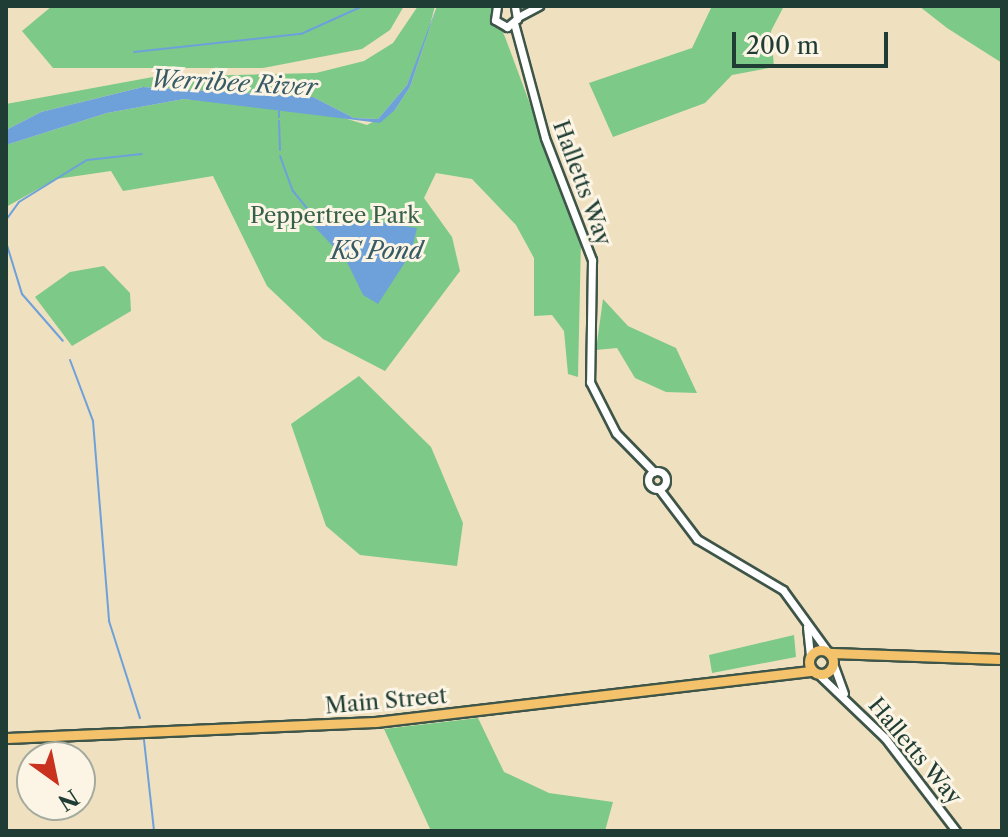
<!DOCTYPE html>
<style>
body{margin:0}
#map{position:relative;width:1008px;height:837px;overflow:hidden;background:#efe0c0;font-family:"Libre Caslon Text",serif}
div>[style]{position:absolute}
[style*='--x']{left:calc(var(--x)*1px);top:calc(var(--y)*1px);width:calc(var(--w)*1px);rotate:calc(var(--a)*1deg)}
.green>*{inset:0;background:#7dc987}
.water>*{inset:0;background:#6ea1da}
.stream>*{height:2px;margin:-1px;padding:0 1px;transform-origin:1px;border-radius:1px;background:#6ea1da}
.roads{filter:drop-shadow(2px 0 #3e5549) drop-shadow(-2px 0 #3e5549) drop-shadow(0 2px #3e5549) drop-shadow(0 -2px #3e5549)}
.minor>*{height:7px;margin:-3.5px;padding:0 3.5px;transform-origin:3.5px;border-radius:3.5px;background:#fff}
.minor>.ring{margin:-3.5px;padding:0;box-sizing:content-box;background:none;border:7px solid #fff;border-radius:50%}
.major>*{height:9px;margin:-4.5px;padding:0 4.5px;transform-origin:4.5px;border-radius:4.5px;background:#f3c26a}
.major>.ring{margin:-4.5px;padding:0;box-sizing:content-box;background:none;border:9px solid #f3c26a;border-radius:50%}
span{translate:-50% -50%;white-space:nowrap;text-align:center;line-height:1.15;-webkit-text-stroke:6px #fcf5e5;paint-order:stroke}
.street-label{font-size:22px;color:#1f3d34}
.park-label{font-size:22px;color:#366049}
.water-label{font-size:24px;color:#375b66;font-style:italic}
.frame{position:absolute;inset:0;border:8px solid #1f3d34;pointer-events:none}
.north{position:absolute;left:16px;top:741px;width:80px;height:80px;box-sizing:border-box;background:#fcf5e5;border:2px solid #a4ab9e;border-radius:50%;rotate:147deg;font-size:22px;font-weight:700;line-height:32px;text-align:center;color:#1f3d34}
.north::after{content:'';display:block;margin:auto;width:28px;height:36px;background:#c8321e;clip-path:polygon(50% 0,100% 100%,50% 72%,0 100%)}
.scale{position:absolute;left:732px;top:32px;width:156px;height:36px;box-sizing:border-box;border:4px solid #1f3d34;border-top:0;padding-left:10px;font-size:24px;line-height:28px;white-space:nowrap;color:#1f3d34;-webkit-text-stroke:6px #fcf5e5;paint-order:stroke}
</style>
<div id="map">
<div class="green">
<div style="clip-path:polygon(52px 6px,404px 6px,390px 30px,362px 49px,263px 68px,53px 68px,22px 31px)"></div>
<div style="clip-path:polygon(418px 6px,435px 6px,427px 36px,407px 85px,378px 119px,354px 118px,313px 97px,143px 87px,41px 112px,6px 130px,6px 104px,153px 77px,316px 73px,364px 61px,393px 43px)"></div>
<div style="clip-path:polygon(437px 6px,491px 6px,505px 37px,581px 241px,578px 377px,568px 374px,564px 331px,552px 315px,534px 316px,534px 258px,516px 225px,472px 179px,436px 173px,424px 198px,452px 237px,460px 271px,385px 371px,323px 339px,267px 286px,213px 176px,123px 191px,111px 171px,56px 179px,6px 207px,6px 145px,107px 113px,184px 99px,321px 111px,367px 125px,395px 110px,410px 87px)"></div>
<div style="clip-path:polygon(712px 6px,784px 6px,771px 31px,774px 67px,732px 75px,705px 103px,613px 137px,589px 83px,692px 48px)"></div>
<div style="clip-path:polygon(919px 6px,1002px 6px,1002px 63px,947px 28px)"></div>
<div style="clip-path:polygon(104px 266px,130px 293px,131px 311px,72px 346px,35px 297px,70px 272px)"></div>
<div style="clip-path:polygon(603px 299px,628px 326px,676px 348px,697px 393px,666px 392px,635px 378px,617px 348px,596px 350px)"></div>
<div style="clip-path:polygon(359px 376px,431px 447px,463px 523px,457px 566px,360px 555px,326px 526px,291px 424px)"></div>
<div style="clip-path:polygon(794px 635px,796px 657px,712px 673px,709px 655px)"></div>
<div style="clip-path:polygon(478px 718px,504px 772px,549px 793px,613px 802px,605px 831px,431px 831px,384px 729px)"></div>
</div>
<div class="water">
<div style="clip-path:polygon(437px 6px,410px 87px,395px 110px,380px 123px,184px 99px,107px 113px,6px 145px,6px 130px,41px 112px,143px 87px,313px 97px,354px 118px,378px 119px,407px 85px)"></div>
<div style="clip-path:polygon(321px 213px,417px 228px,411px 253px,378px 304px,363px 295px,346px 260px,309px 221px)"></div>
</div>
<div class="stream">
<div style="--x:134;--y:52;--w:168;--a:-6.2"></div>
<div style="--x:301;--y:34;--w:68;--a:-24.3"></div>
<div style="--x:279;--y:117;--w:11;--a:-90"></div>
<div style="--x:279;--y:121;--w:29;--a:88"></div>
<div style="--x:280;--y:156;--w:37;--a:70"></div>
<div style="--x:293;--y:191;--w:33;--a:51"></div>
<div style="--x:6;--y:220;--w:22;--a:-54"></div>
<div style="--x:19;--y:202;--w:80;--a:-31.7"></div>
<div style="--x:87;--y:160;--w:55;--a:-6.2"></div>
<div style="--x:6;--y:242;--w:54;--a:72.9"></div>
<div style="--x:22;--y:294;--w:62;--a:48.9"></div>
<div style="--x:70;--y:360;--w:65;--a:69.3"></div>
<div style="--x:93;--y:421;--w:201;--a:85.4"></div>
<div style="--x:109;--y:621;--w:102;--a:72.3"></div>
<div style="--x:144;--y:740;--w:92;--a:83.7"></div>
</div>
<div class="roads">
<div class="minor">
<div style="--x:497;--y:6;--w:14;--a:98"></div>
<div style="--x:495;--y:20;--w:14;--a:30"></div>
<div style="--x:507;--y:27;--w:13;--a:-39"></div>
<div style="--x:517;--y:19;--w:13;--a:-99"></div>
<div style="--x:518;--y:17;--w:24;--a:-28"></div>
<div style="--x:514;--y:23;--w:119;--a:74.9"></div>
<div style="--x:545;--y:138;--w:131;--a:68.9"></div>
<div style="--x:592;--y:260;--w:122;--a:90.9"></div>
<div style="--x:590;--y:382;--w:57;--a:63"></div>
<div style="--x:616;--y:433;--w:54;--a:45.7"></div>
<div class="ring" style="left:648px;top:471px;width:11px;height:11px"></div>
<div style="--x:659;--y:489;--w:63;--a:52.8"></div>
<div style="--x:697;--y:539;--w:100;--a:30.7"></div>
<div style="--x:783;--y:590;--w:77;--a:54"></div>
<div style="--x:807;--y:627;--w:30;--a:84"></div>
<div style="--x:834;--y:666;--w:29;--a:70"></div>
<div style="--x:816;--y:672;--w:95;--a:43.7"></div>
<div style="--x:885;--y:738;--w:117;--a:52.6"></div>
</div>
<div class="major">
<div class="ring" style="left:809px;top:650px;width:15px;height:15px"></div>
<div style="--x:830;--y:653;--w:172;--a:2"></div>
<div style="--x:6;--y:738;--w:370;--a:-2.5"></div>
<div style="--x:376;--y:722;--w:439;--a:-6.7"></div>
</div>
</div>
<div class="street-label">
<span style="left:582px;top:183px;rotate:70deg">Halletts Way</span>
<span style="left:386px;top:701px;rotate:-5deg">Main Street</span>
<span style="left:915px;top:751px;rotate:50deg">Halletts Way</span>
</div>
<div class="park-label">
<span style="left:335px;top:216px">Peppertree Park</span>
</div>
<div class="water-label">
<span style="left:234px;top:83px;rotate:3deg">Werribee River</span>
<span style="left:377px;top:251px">KS Pond</span>
</div>
<div class="frame"></div>
<div class="north">N</div>
<div class="scale">200 m</div>
</div>
